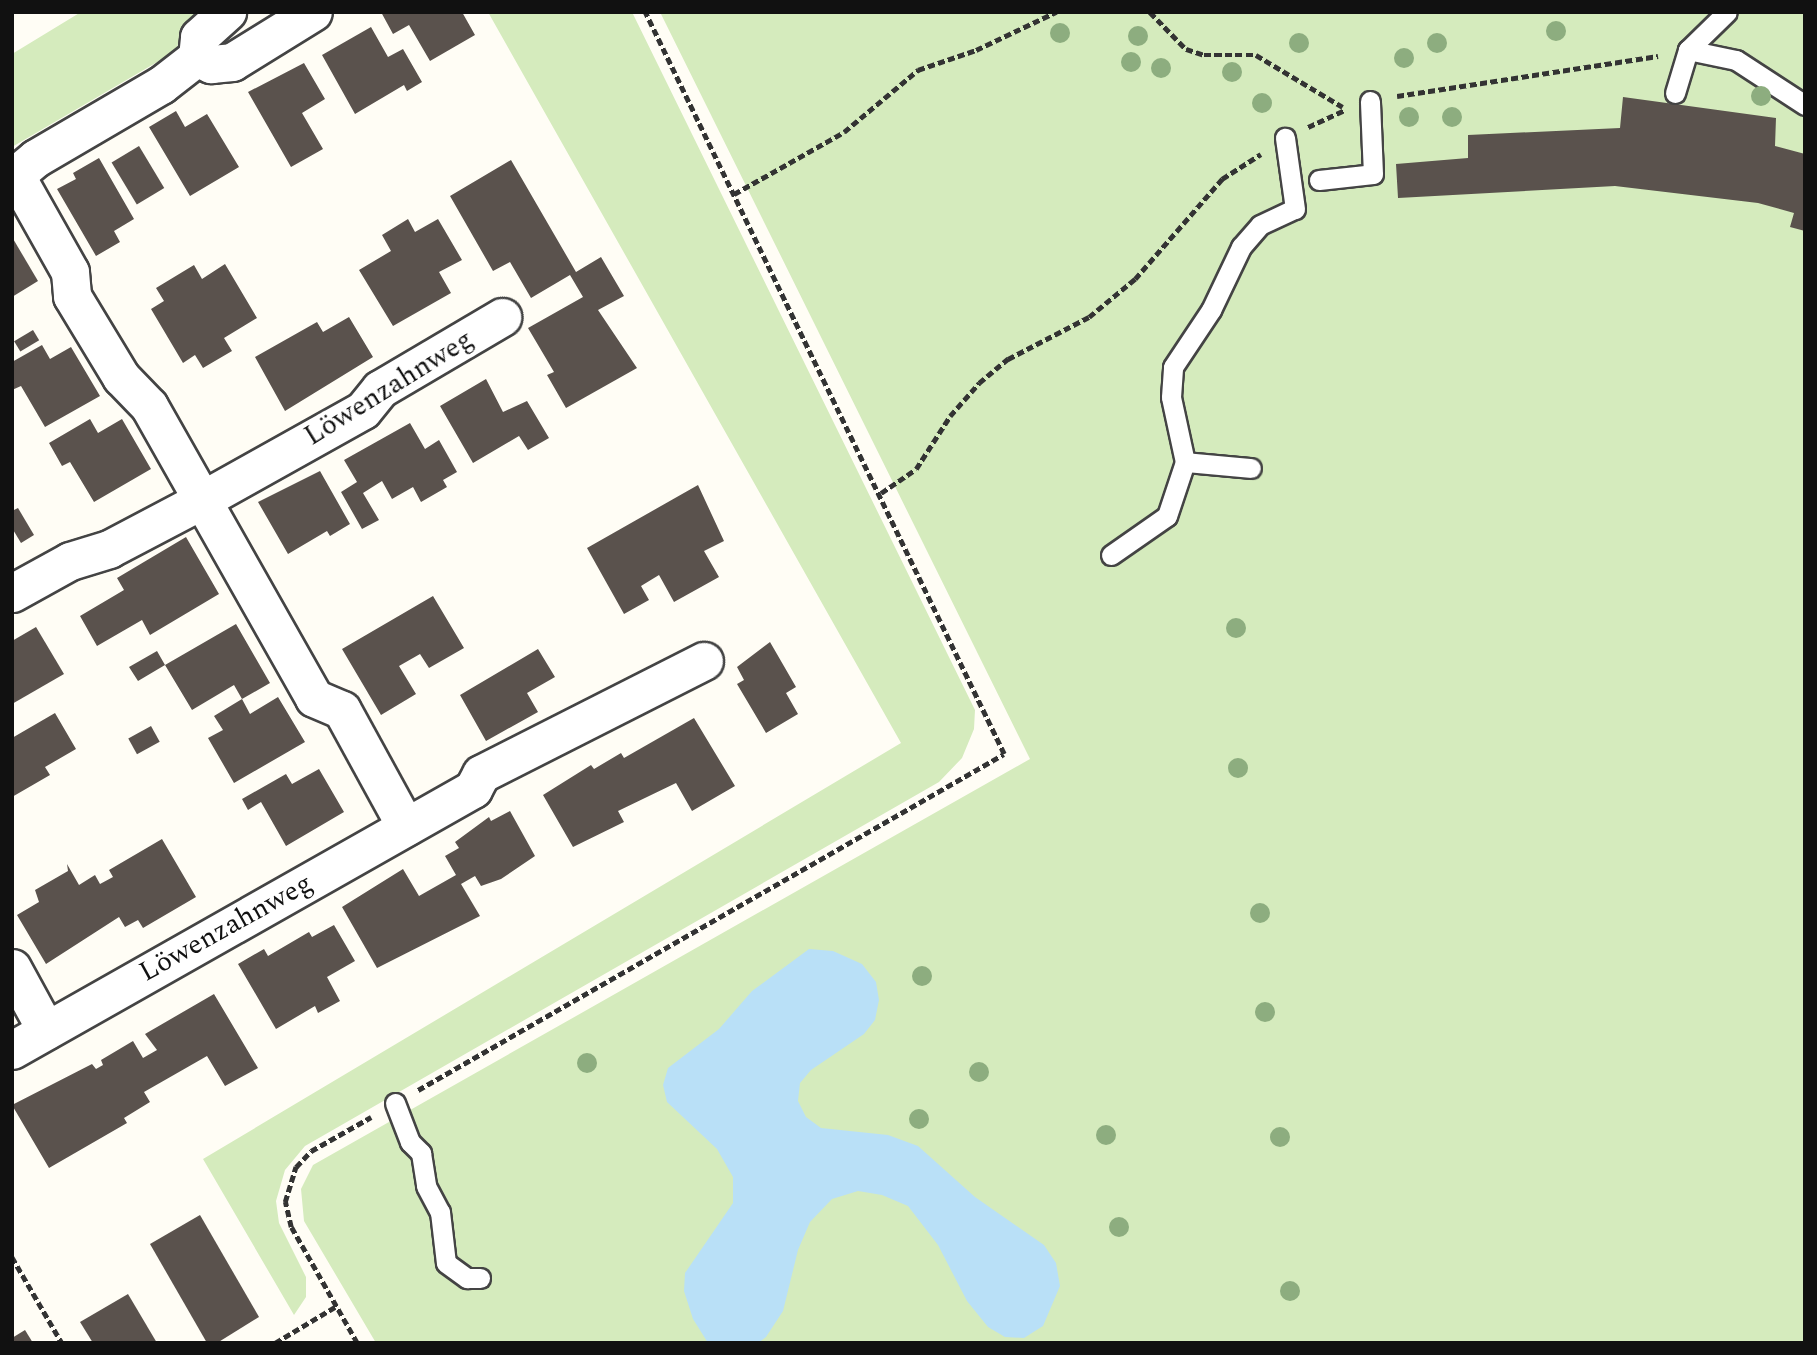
<!DOCTYPE html>
<meta charset="utf-8">
<style>
body{margin:0}
#map{position:relative;width:1817px;height:1355px;overflow:hidden;background:#fffdf5;font-family:Spectral,serif}
div>[style]{position:absolute}
[style*='--x']{left:calc(var(--x)*1px);top:calc(var(--y)*1px);width:calc(var(--w)*1px);rotate:calc(var(--a)*1deg)}
.green>*{inset:0;background:#d5ebbd}
.water>*{inset:0;background:#b9e0f7}
.building>*{inset:0;background:#5a524d;transform-origin:0 0}
.path>*{height:4.5px;margin-top:-2.25px;transform-origin:0;background:repeating-linear-gradient(90deg,#333 0 7px,transparent 0 10.5px)}
.roads{filter:drop-shadow(2px 0 #444) drop-shadow(-2px 0 #444) drop-shadow(0 2px #444) drop-shadow(0 -2px #444)}
.lane>*{height:19px;margin:-9.5px;padding:0 9.5px;transform-origin:9.5px;border-radius:9.5px;background:#fff}
.street>*{height:37px;margin:-18.5px;padding:0 18.5px;transform-origin:18.5px;border-radius:18.5px;background:#fff}
.trees>*{width:20px;height:20px;margin:-10px;border-radius:50%;background:#8dad7f}
span{translate:-50% -50%;white-space:nowrap;text-align:center;line-height:1.15;-webkit-text-stroke:7px #fff;paint-order:stroke}
.street-label{font-size:28px;color:#111}
.frame{position:absolute;inset:0;border:14px solid #111;pointer-events:none}
</style>
<div id="map">
<div class="green">
<div style="clip-path:polygon(81px 12px,204px 12px,184px 24px,176px 51px,12px 147px,12px 54px)"></div>
<div style="clip-path:polygon(488px 12px,632px 12px,975px 710px,974px 729px,962px 758px,939px 782px,305px 1146px,285px 1170px,276px 1201px,279px 1223px,306px 1277px,306px 1297px,294px 1315px,203px 1159px,901px 743px)"></div>
<div style="clip-path:polygon(660px 12px,1805px 12px,1805px 1343px,376px 1343px,304px 1221px,301px 1189px,313px 1165px,1030px 759px)"></div>
</div>
<div class="water">
<div style="clip-path:polygon(809px 949px,833px 951px,862px 964px,876px 982px,879px 1000px,875px 1020px,864px 1034px,811px 1070px,800px 1083px,798px 1101px,806px 1117px,821px 1128px,888px 1135px,918px 1146px,975px 1197px,1044px 1245px,1056px 1263px,1060px 1286px,1043px 1326px,1024px 1338px,1005px 1337px,988px 1327px,967px 1301px,938px 1245px,908px 1206px,882px 1195px,858px 1191px,832px 1199px,810px 1222px,798px 1250px,783px 1311px,766px 1337px,758px 1343px,708px 1343px,693px 1319px,684px 1291px,685px 1273px,733px 1203px,733px 1177px,717px 1149px,667px 1102px,663px 1085px,668px 1068px,719px 1029px,752px 991px)"></div>
</div>
<div class="building">
<div style="clip-path:polygon(381px 12px,462px 12px,475px 35px,430px 61px,409px 25px,393px 34px)"></div>
<div style="clip-path:polygon(371px 27px,388px 57px,403px 49px,422px 82px,407px 91px,404px 85px,355px 114px,322px 55px)"></div>
<div style="clip-path:polygon(304px 63px,325px 99px,302px 113px,323px 149px,291px 167px,248px 92px)"></div>
<div style="clip-path:polygon(1623px 97px,1776px 118px,1775px 146px,1805px 154px,1805px 231px,1790px 227px,1794px 213px,1758px 203px,1615px 186px,1398px 198px,1396px 164px,1468px 158px,1468px 135px,1620px 128px)"></div>
<div style="clip-path:polygon(176px 111px,185px 127px,207px 114px,239px 167px,190px 196px,149px 127px)"></div>
<div style="left:139px;top:146px;width:49px;height:32px;rotate:59deg"></div>
<div style="clip-path:polygon(99px 158px,134px 219px,114px 231px,120px 242px,96px 256px,57px 189px,76px 179px,73px 173px)"></div>
<div style="clip-path:polygon(511px 160px,576px 272px,601px 257px,624px 296px,598px 310px,637px 368px,566px 408px,547px 375px,554px 372px,528px 328px,583px 297px,570px 275px,531px 298px,510px 262px,493px 271px,450px 196px)"></div>
<div style="clip-path:polygon(408px 219px,415px 232px,438px 219px,462px 260px,439px 272px,451px 293px,393px 326px,359px 270px,391px 251px,382px 235px)"></div>
<div style="clip-path:polygon(12px 237px,38px 281px,12px 297px)"></div>
<div style="clip-path:polygon(225px 264px,257px 318px,224px 338px,232px 351px,203px 368px,195px 355px,183px 363px,151px 309px,164px 301px,156px 288px,194px 265px,202px 279px)"></div>
<div style="clip-path:polygon(349px 317px,373px 357px,285px 411px,255px 357px,317px 322px,323px 332px)"></div>
<div style="left:33px;top:330px;width:12px;height:22px;rotate:59deg"></div>
<div style="clip-path:polygon(42px 345px,50px 359px,71px 347px,100px 396px,45px 427px,21px 386px,12px 390px,12px 362px)"></div>
<div style="clip-path:polygon(486px 379px,503px 412px,527px 401px,549px 438px,528px 450px,519px 436px,473px 463px,440px 406px)"></div>
<div style="clip-path:polygon(90px 419px,98px 433px,122px 419px,151px 469px,94px 502px,70px 462px,62px 466px,49px 443px)"></div>
<div style="clip-path:polygon(410px 423px,425px 449px,439px 440px,457px 472px,443px 480px,447px 487px,421px 502px,413px 487px,392px 499px,382px 481px,363px 493px,379px 520px,362px 529px,341px 492px,357px 482px,344px 460px)"></div>
<div style="clip-path:polygon(320px 471px,350px 524px,330px 536px,327px 531px,288px 554px,258px 502px)"></div>
<div style="clip-path:polygon(698px 485px,724px 541px,704px 551px,719px 577px,674px 602px,659px 575px,641px 586px,649px 600px,624px 614px,587px 548px)"></div>
<div style="clip-path:polygon(18px 508px,34px 535px,21px 543px,12px 528px,12px 511px)"></div>
<div style="clip-path:polygon(186px 537px,219px 594px,150px 635px,142px 620px,97px 646px,80px 616px,124px 590px,117px 578px)"></div>
<div style="clip-path:polygon(433px 596px,464px 648px,429px 668px,420px 654px,399px 666px,416px 694px,381px 715px,342px 649px)"></div>
<div style="clip-path:polygon(236px 624px,270px 683px,242px 699px,250px 714px,278px 697px,305px 742px,234px 783px,208px 738px,223px 730px,214px 716px,242px 699px,234px 685px,192px 710px,165px 665px,138px 681px,129px 667px,157px 651px,165px 665px)"></div>
<div style="clip-path:polygon(36px 627px,64px 674px,12px 704px,12px 641px)"></div>
<div style="clip-path:polygon(770px 642px,796px 687px,786px 693px,798px 714px,766px 733px,737px 684px,744px 680px,737px 667px)"></div>
<div style="clip-path:polygon(538px 649px,555px 677px,527px 693px,538px 712px,486px 741px,460px 695px)"></div>
<div style="clip-path:polygon(55px 713px,76px 749px,45px 767px,50px 775px,12px 797px,12px 738px)"></div>
<div style="clip-path:polygon(694px 718px,735px 786px,692px 811px,676px 783px,618px 811px,624px 822px,573px 847px,543px 795px,591px 765px,594px 769px,621px 753px,624px 758px)"></div>
<div style="left:151px;top:726px;width:18px;height:26px;rotate:61deg"></div>
<div style="clip-path:polygon(319px 769px,344px 812px,286px 846px,261px 802px,248px 810px,242px 799px,286px 774px,292px 784px)"></div>
<div style="clip-path:polygon(510px 811px,535px 856px,501px 879px,481px 886px,475px 876px,461px 884px,480px 916px,377px 968px,342px 907px,403px 869px,419px 896px,456px 875px,445px 856px,459px 848px,455px 842px,489px 817px,491px 821px)"></div>
<div style="clip-path:polygon(162px 839px,196px 897px,143px 928px,138px 920px,125px 927px,119px 917px,46px 964px,17px 915px,39px 902px,35px 890px,68px 871px,67px 864px,79px 885px,95px 875px,100px 884px,113px 877px,109px 870px)"></div>
<div style="clip-path:polygon(334px 925px,355px 961px,327px 977px,340px 1001px,318px 1013px,315px 1006px,276px 1029px,238px 964px,264px 949px,268px 956px,309px 932px,312px 937px)"></div>
<div style="clip-path:polygon(214px 994px,258px 1068px,225px 1086px,207px 1056px,144px 1092px,150px 1102px,124px 1118px,127px 1123px,49px 1168px,12px 1105px,92px 1064px,96px 1069px,103px 1065px,101px 1060px,133px 1041px,143px 1058px,157px 1050px,145px 1034px)"></div>
<div style="clip-path:polygon(200px 1215px,259px 1317px,217px 1343px,207px 1343px,150px 1244px)"></div>
<div style="clip-path:polygon(128px 1294px,157px 1343px,93px 1343px,80px 1322px)"></div>
<div style="clip-path:polygon(25px 1330px,33px 1343px,12px 1343px,12px 1338px)"></div>
</div>
<div class="path">
<div style="--x:1150;--y:12;--w:52;--a:45.8"></div>
<div style="--x:1186;--y:49;--w:19;--a:18"></div>
<div style="--x:1204;--y:55;--w:52;--a:0"></div>
<div style="--x:1256;--y:55;--w:101;--a:30.9"></div>
<div style="--x:1397;--y:96;--w:264;--a:-8.7"></div>
<div style="--x:1308;--y:127;--w:41;--a:-24.7"></div>
<div style="--x:734;--y:194;--w:126;--a:-29.4"></div>
<div style="--x:844;--y:132;--w:97;--a:-40"></div>
<div style="--x:918;--y:70;--w:61;--a:-19"></div>
<div style="--x:976;--y:50;--w:89;--a:-25.4"></div>
<div style="--x:881;--y:493;--w:42;--a:-34.4"></div>
<div style="--x:916;--y:469;--w:63;--a:-57.3"></div>
<div style="--x:950;--y:416;--w:44;--a:-48.7"></div>
<div style="--x:979;--y:383;--w:38;--a:-40"></div>
<div style="--x:1008;--y:359;--w:91;--a:-27.4"></div>
<div style="--x:1089;--y:317;--w:60;--a:-39.6"></div>
<div style="--x:1135;--y:279;--w:133;--a:-49"></div>
<div style="--x:1222;--y:179;--w:46;--a:-32.7"></div>
<div style="--x:418;--y:1090;--w:675;--a:-29.83"></div>
<div style="--x:1004;--y:754;--w:824;--a:-115.82"></div>
<div style="--x:12;--y:1257;--w:99;--a:59.8"></div>
<div style="--x:275;--y:1343;--w:70;--a:-31"></div>
<div style="--x:357;--y:1343;--w:133;--a:-119.6"></div>
<div style="--x:291;--y:1227;--w:26;--a:-103"></div>
<div style="--x:285;--y:1202;--w:37;--a:-73"></div>
<div style="--x:296;--y:1167;--w:22;--a:-47"></div>
<div style="--x:311;--y:1151;--w:69;--a:-29.5"></div>
</div>
<div class="roads">
<div class="lane">
<div style="--x:1688;--y:50;--w:49;--a:11.8"></div>
<div style="--x:1736;--y:60;--w:82;--a:33.1"></div>
<div style="--x:1675;--y:93;--w:45;--a:-73.2"></div>
<div style="--x:1688;--y:50;--w:54;--a:-44.3"></div>
<div style="--x:1319;--y:180;--w:54;--a:-6.3"></div>
<div style="--x:1373;--y:174;--w:73;--a:-92.4"></div>
<div style="--x:1185;--y:462;--w:66;--a:5.2"></div>
<div style="--x:1111;--y:555;--w:68;--a:-34.9"></div>
<div style="--x:1167;--y:516;--w:57;--a:-71.6"></div>
<div style="--x:1185;--y:462;--w:66;--a:-102.2"></div>
<div style="--x:1171;--y:397;--w:30;--a:-86"></div>
<div style="--x:1173;--y:367;--w:69;--a:-56.3"></div>
<div style="--x:1211;--y:310;--w:70;--a:-64.5"></div>
<div style="--x:1241;--y:247;--w:29;--a:-49"></div>
<div style="--x:1260;--y:225;--w:38;--a:-25"></div>
<div style="--x:1295;--y:209;--w:72;--a:-98"></div>
<div style="--x:395;--y:1103;--w:42;--a:69"></div>
<div style="--x:410;--y:1142;--w:16;--a:45"></div>
<div style="--x:421;--y:1153;--w:33;--a:81"></div>
<div style="--x:426;--y:1186;--w:30;--a:62"></div>
<div style="--x:440;--y:1212;--w:51;--a:83.3"></div>
<div style="--x:446;--y:1263;--w:26;--a:36"></div>
<div style="--x:467;--y:1278;--w:13;--a:0"></div>
</div>
<div class="street">
<div style="--x:197;--y:57;--w:20;--a:-84"></div>
<div style="--x:199;--y:37;--w:38;--a:-42"></div>
<div style="--x:16;--y:176;--w:110;--a:60.6"></div>
<div style="--x:70;--y:272;--w:24;--a:85"></div>
<div style="--x:72;--y:296;--w:95;--a:58.8"></div>
<div style="--x:121;--y:377;--w:40;--a:46"></div>
<div style="--x:149;--y:406;--w:335;--a:60.5"></div>
<div style="--x:314;--y:698;--w:30;--a:23"></div>
<div style="--x:342;--y:710;--w:133;--a:61.3"></div>
<div style="--x:12;--y:178;--w:31;--a:-40"></div>
<div style="--x:36;--y:158;--w:145;--a:-30.3"></div>
<div style="--x:161;--y:85;--w:46;--a:-37.9"></div>
<div style="--x:197;--y:57;--w:16;--a:27"></div>
<div style="--x:211;--y:64;--w:21;--a:-5"></div>
<div style="--x:232;--y:62;--w:95;--a:-31.7"></div>
<div style="--x:12;--y:593;--w:66;--a:-28.9"></div>
<div style="--x:70;--y:561;--w:41;--a:-17.1"></div>
<div style="--x:109;--y:549;--w:105;--a:-27.8"></div>
<div style="--x:202;--y:500;--w:184;--a:-29.2"></div>
<div style="--x:363;--y:410;--w:27;--a:-51"></div>
<div style="--x:380;--y:389;--w:142;--a:-30.5"></div>
<div style="--x:12;--y:968;--w:71;--a:61.3"></div>
<div style="--x:12;--y:1050;--w:530;--a:-29.52"></div>
<div style="--x:473;--y:789;--w:17;--a:-62"></div>
<div style="--x:481;--y:774;--w:250;--a:-26.9"></div>
</div>
</div>
<div class="trees">
<div style="left:1556px;top:31px"></div>
<div style="left:1060px;top:33px"></div>
<div style="left:1138px;top:36px"></div>
<div style="left:1299px;top:43px"></div>
<div style="left:1437px;top:43px"></div>
<div style="left:1404px;top:58px"></div>
<div style="left:1131px;top:62px"></div>
<div style="left:1161px;top:68px"></div>
<div style="left:1232px;top:72px"></div>
<div style="left:1761px;top:96px"></div>
<div style="left:1262px;top:103px"></div>
<div style="left:1409px;top:117px"></div>
<div style="left:1452px;top:117px"></div>
<div style="left:1236px;top:628px"></div>
<div style="left:1238px;top:768px"></div>
<div style="left:1260px;top:913px"></div>
<div style="left:922px;top:976px"></div>
<div style="left:1265px;top:1012px"></div>
<div style="left:587px;top:1063px"></div>
<div style="left:979px;top:1072px"></div>
<div style="left:919px;top:1119px"></div>
<div style="left:1106px;top:1135px"></div>
<div style="left:1280px;top:1137px"></div>
<div style="left:1119px;top:1227px"></div>
<div style="left:1290px;top:1291px"></div>
</div>
<div class="street-label">
<span style="left:389px;top:388px;rotate:-32deg">Löwenzahnweg</span>
<span style="left:226px;top:928px;rotate:-29deg">Löwenzahnweg</span>
</div>
<div class="frame"></div>
</div>
